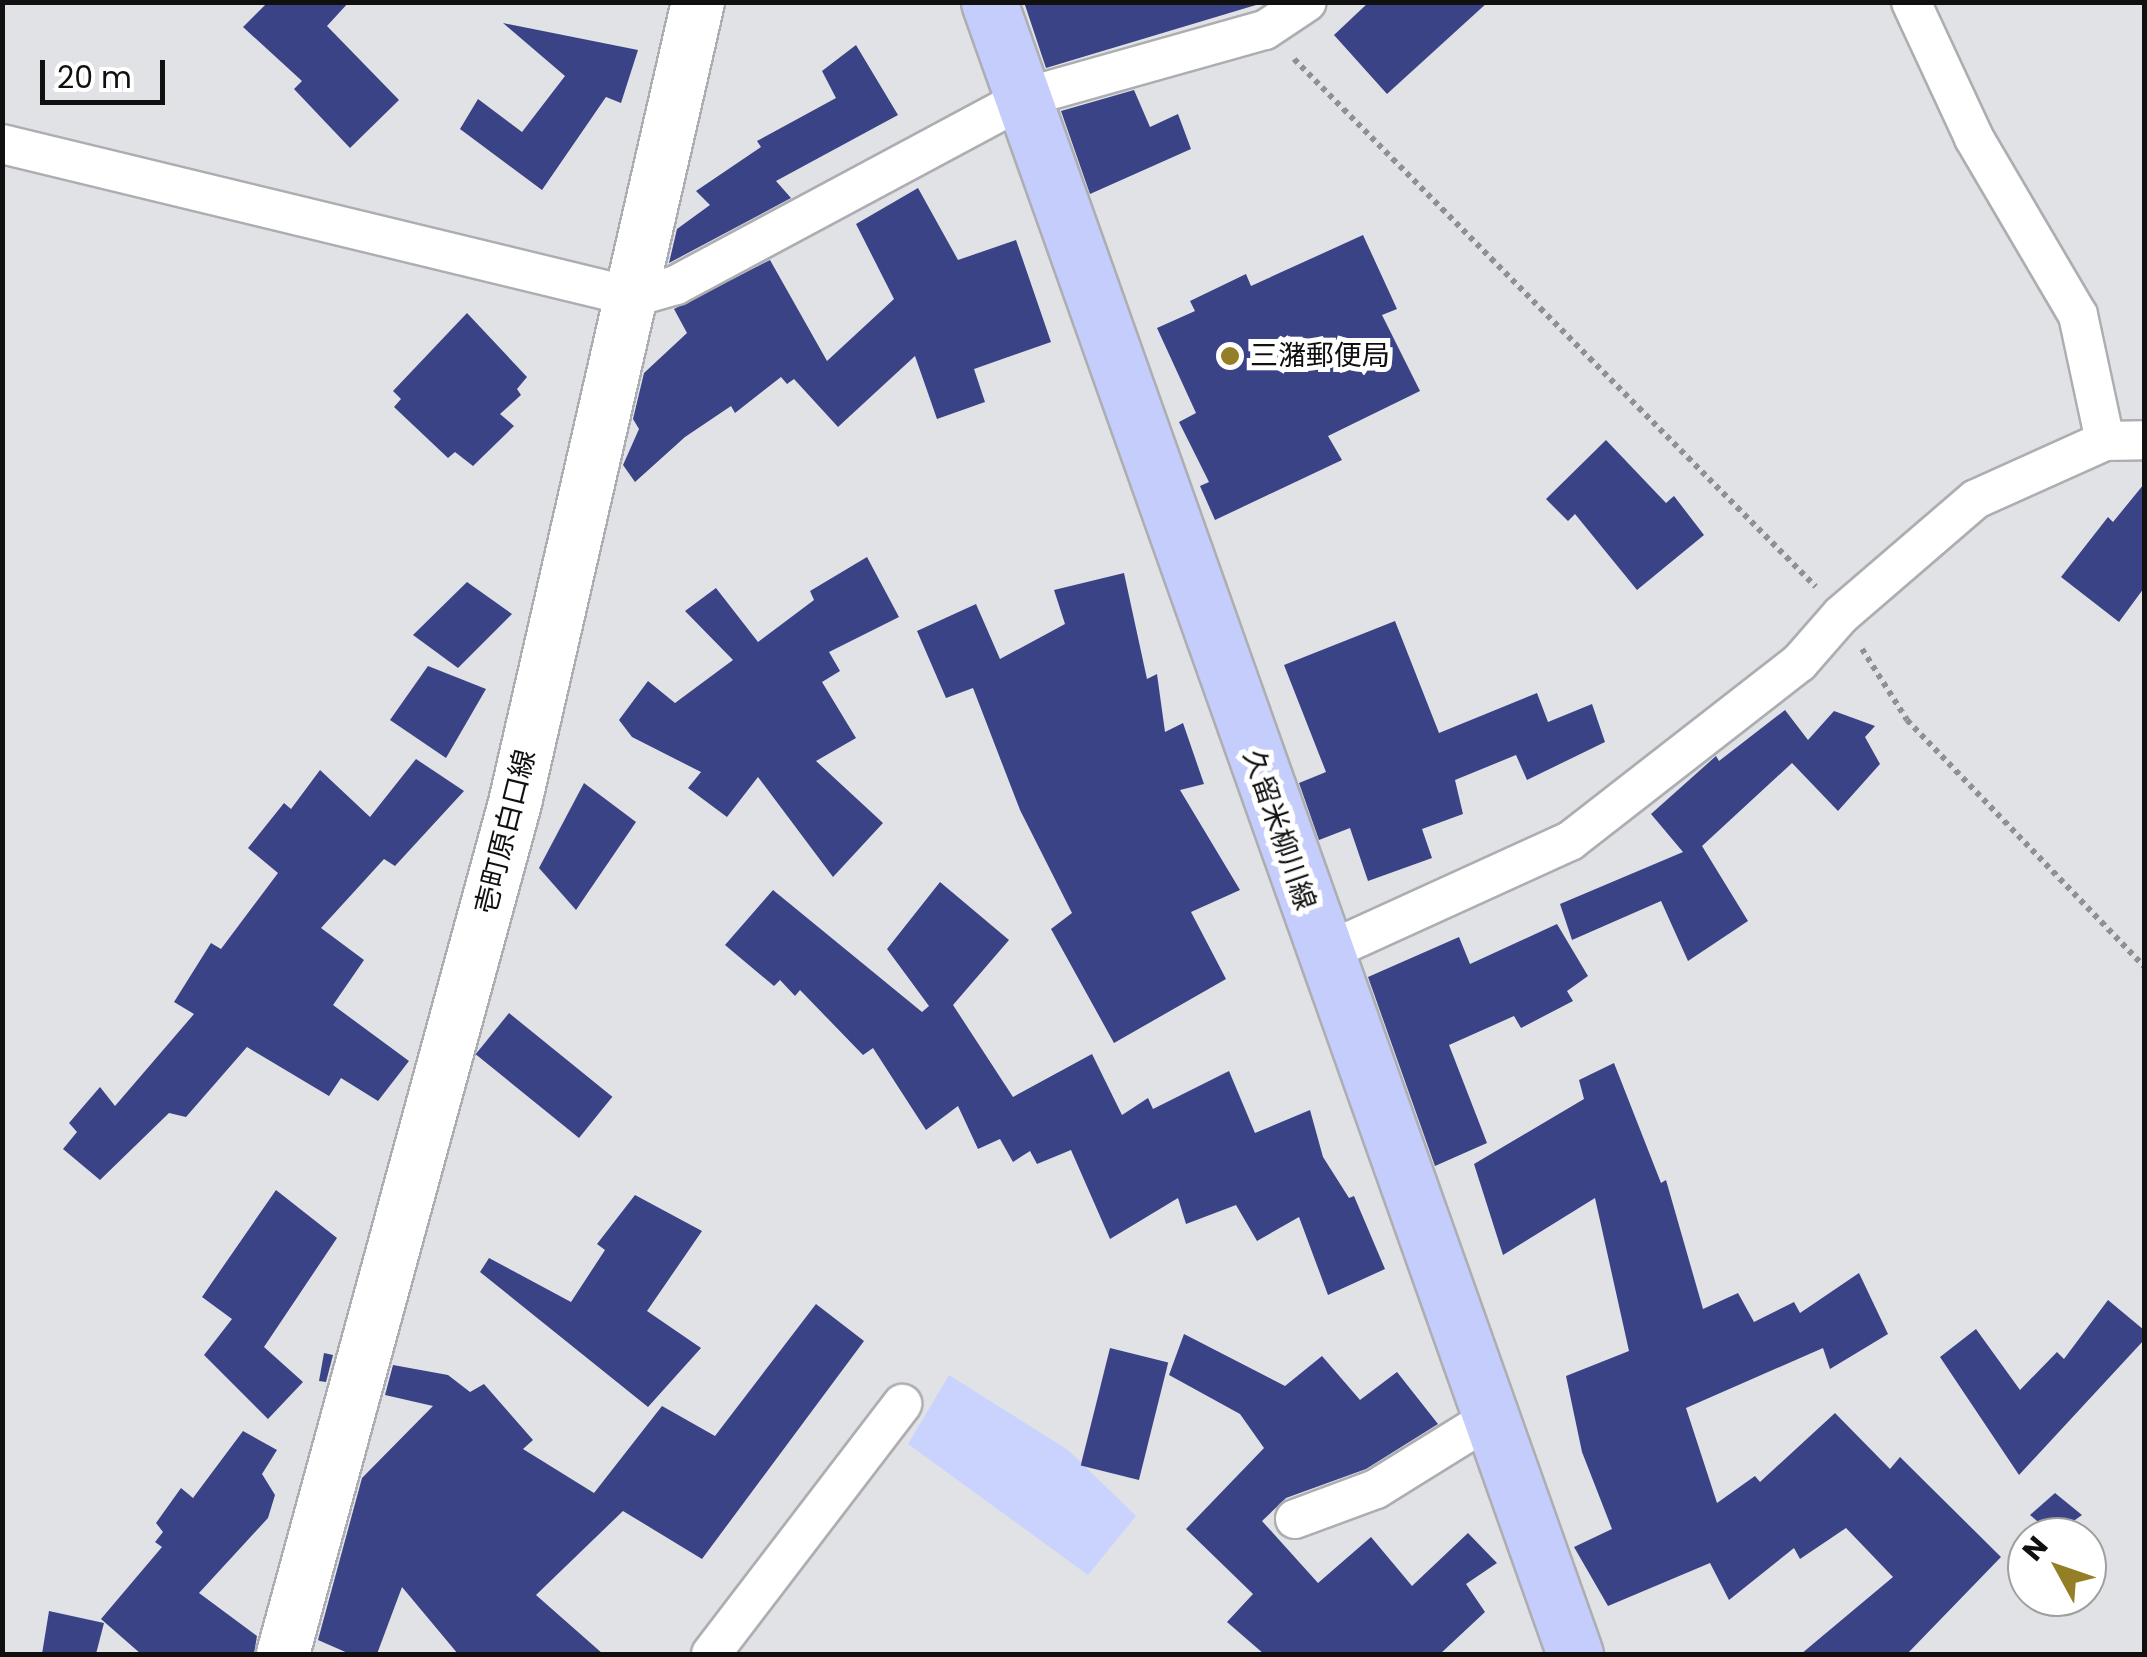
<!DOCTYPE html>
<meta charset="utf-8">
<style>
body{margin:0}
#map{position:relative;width:2147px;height:1657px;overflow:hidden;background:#e1e2e6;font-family:Poppins,"Noto Sans JP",sans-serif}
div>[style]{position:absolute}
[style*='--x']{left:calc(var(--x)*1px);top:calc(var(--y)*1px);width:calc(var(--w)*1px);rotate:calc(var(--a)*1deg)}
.green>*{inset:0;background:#c9d3fe}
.building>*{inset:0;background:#3b4387;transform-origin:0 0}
.path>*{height:6px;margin-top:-3px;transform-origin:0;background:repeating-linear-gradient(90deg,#909093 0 5px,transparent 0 10px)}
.roads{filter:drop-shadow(2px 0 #adaeb1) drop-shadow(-2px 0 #adaeb1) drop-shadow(0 2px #adaeb1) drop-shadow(0 -2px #adaeb1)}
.street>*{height:38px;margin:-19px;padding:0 19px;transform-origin:19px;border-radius:19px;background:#fff}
.secondary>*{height:52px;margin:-26px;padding:0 26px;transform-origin:26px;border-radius:26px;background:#fff}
.primary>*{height:55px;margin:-27.5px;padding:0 27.5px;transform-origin:27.5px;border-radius:27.5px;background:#c5cdfd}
.dots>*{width:28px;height:28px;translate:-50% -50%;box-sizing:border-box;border:5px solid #fff;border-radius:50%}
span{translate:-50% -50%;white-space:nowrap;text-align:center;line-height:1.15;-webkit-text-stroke:10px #fff;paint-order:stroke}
.poi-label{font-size:28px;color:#101011}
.left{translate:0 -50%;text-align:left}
.street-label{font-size:28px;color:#101011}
.frame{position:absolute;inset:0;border:5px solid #101011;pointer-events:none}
.north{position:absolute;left:2007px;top:1517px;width:100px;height:100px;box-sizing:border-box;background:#fff;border:2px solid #9f9fa0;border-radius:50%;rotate:310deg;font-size:28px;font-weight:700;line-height:40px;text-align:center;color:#101011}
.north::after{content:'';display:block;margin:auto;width:35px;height:45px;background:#947f26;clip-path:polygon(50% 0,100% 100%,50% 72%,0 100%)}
.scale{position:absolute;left:40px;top:60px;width:125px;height:45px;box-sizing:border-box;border:5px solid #101011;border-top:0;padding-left:12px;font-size:30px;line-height:35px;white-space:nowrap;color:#101011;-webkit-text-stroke:8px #fff;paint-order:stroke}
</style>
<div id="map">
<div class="green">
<div style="clip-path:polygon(949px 1375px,1068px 1450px,1136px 1516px,1088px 1575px,908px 1444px)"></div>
</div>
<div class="building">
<div style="clip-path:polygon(268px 2px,349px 2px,327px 26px,399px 100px,350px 148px,294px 89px,302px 81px,243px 27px)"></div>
<div style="clip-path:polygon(1024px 2px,1266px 2px,1046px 68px)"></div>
<div style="clip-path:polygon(1369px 2px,1488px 2px,1387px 94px,1334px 35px)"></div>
<div style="clip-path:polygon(503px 23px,638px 50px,621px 103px,606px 97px,542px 190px,460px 129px,478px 99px,522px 132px,565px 76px)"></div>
<div style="clip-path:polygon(856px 45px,898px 115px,776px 181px,791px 198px,669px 263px,677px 229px,710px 205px,696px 191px,761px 147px,757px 141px,836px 98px,822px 71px)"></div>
<div style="clip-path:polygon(1134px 90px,1150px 127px,1178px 114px,1191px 149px,1090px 194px,1061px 111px)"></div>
<div style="clip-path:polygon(918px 188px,958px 260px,1016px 240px,1051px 342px,974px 369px,985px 402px,937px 419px,915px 356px,838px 427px,794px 379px,787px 384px,781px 377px,735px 413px,731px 406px,685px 437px,635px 482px,623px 465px,639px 429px,633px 419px,644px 373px,687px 333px,674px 309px,770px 260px,827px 361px,894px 299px,856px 224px)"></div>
<div style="clip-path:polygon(1363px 235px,1397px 309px,1382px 315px,1420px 391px,1328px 436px,1342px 460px,1215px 520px,1200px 486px,1209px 482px,1179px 422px,1196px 413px,1157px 328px,1195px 311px,1190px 301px,1246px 274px,1251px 286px)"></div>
<div style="clip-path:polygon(467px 313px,527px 377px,517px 389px,521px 395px,500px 414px,514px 426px,473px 466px,455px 452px,448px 458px,394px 407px,401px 399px,393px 391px)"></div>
<div style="clip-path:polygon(1606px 440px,1666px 503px,1674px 496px,1704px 535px,1637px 590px,1575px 514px,1568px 521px,1546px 499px)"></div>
<div style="clip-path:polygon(2144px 484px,2144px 588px,2119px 622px,2061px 577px,2108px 517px,2113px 522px)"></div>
<div style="clip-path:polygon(867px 557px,899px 617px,829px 652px,840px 671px,822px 682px,856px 738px,816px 761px,883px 823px,833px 877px,758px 777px,727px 817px,688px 788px,701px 772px,632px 737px,619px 720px,648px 681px,675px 703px,733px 660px,685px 611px,716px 588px,758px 642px,814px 600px,810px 591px)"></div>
<div style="clip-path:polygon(1124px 573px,1147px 679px,1157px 674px,1165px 732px,1183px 723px,1204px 784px,1180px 790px,1240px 890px,1191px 912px,1226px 979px,1114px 1043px,1051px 929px,1072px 913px,1020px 810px,973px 688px,946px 698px,917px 631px,976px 604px,1000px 659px,1065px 624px,1054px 590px)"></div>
<div style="clip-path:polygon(467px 582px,512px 614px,458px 668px,413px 635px)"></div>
<div style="clip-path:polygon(1395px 621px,1439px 733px,1537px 693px,1548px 722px,1592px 704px,1605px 742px,1527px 780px,1516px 755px,1455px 780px,1463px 814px,1422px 829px,1432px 858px,1368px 881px,1350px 828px,1319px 840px,1299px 783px,1326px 772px,1284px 665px)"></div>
<div style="clip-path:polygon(428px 666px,486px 689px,446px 758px,390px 720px)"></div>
<div style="clip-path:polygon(1785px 710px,1808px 740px,1834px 711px,1875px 726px,1865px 737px,1880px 764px,1838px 811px,1792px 763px,1702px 846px,1748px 921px,1688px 961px,1661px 901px,1572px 940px,1560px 904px,1683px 852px,1651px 814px,1716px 756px,1719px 761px)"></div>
<div style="clip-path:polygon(416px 759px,464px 791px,395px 866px,384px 859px,321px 928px,364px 960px,333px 1005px,409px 1061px,378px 1101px,341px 1078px,329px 1096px,247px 1047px,186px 1117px,169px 1113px,100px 1180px,63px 1149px,77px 1132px,69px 1123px,100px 1087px,115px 1106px,194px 1014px,174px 1002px,211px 943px,221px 949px,278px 873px,248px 848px,284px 803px,291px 809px,320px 770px,370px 817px)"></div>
<div style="clip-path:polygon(584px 783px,636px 822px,576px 910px,539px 868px)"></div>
<div style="clip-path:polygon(940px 882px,1009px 940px,953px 1005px,1013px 1097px,1092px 1054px,1122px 1115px,1148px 1098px,1153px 1109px,1229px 1071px,1255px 1133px,1310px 1110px,1323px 1157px,1349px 1198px,1354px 1196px,1385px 1269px,1328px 1295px,1299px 1217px,1257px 1241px,1236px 1205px,1186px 1224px,1178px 1198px,1110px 1239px,1071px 1150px,1037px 1164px,1030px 1151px,1013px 1162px,1000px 1139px,978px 1149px,958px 1106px,926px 1130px,873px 1048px,863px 1055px,800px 990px,795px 996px,780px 980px,774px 986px,725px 945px,773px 890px,922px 1012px,929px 1006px,887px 949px)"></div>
<div style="clip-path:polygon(1557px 924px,1588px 976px,1567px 991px,1573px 1001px,1521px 1028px,1514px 1016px,1449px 1045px,1487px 1143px,1435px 1166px,1368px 977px,1459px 937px,1470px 964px)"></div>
<div style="left:509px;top:1013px;width:133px;height:53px;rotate:39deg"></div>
<div style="clip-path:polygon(1614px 1063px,1661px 1183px,1666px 1180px,1703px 1309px,1738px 1293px,1754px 1322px,1794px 1302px,1800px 1313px,1859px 1273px,1888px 1334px,1830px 1369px,1823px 1348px,1686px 1408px,1717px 1503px,1755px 1476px,1760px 1482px,1835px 1413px,1890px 1469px,1900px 1457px,2001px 1557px,1907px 1654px,1801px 1654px,1893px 1577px,1846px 1528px,1800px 1559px,1794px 1548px,1729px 1600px,1710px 1563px,1608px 1606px,1574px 1547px,1612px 1529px,1582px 1452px,1566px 1376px,1629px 1351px,1595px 1198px,1503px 1255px,1474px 1164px,1584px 1099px,1579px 1080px)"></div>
<div style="clip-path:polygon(276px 1190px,337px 1238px,264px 1347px,303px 1382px,268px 1419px,204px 1355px,232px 1319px,202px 1297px)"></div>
<div style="clip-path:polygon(635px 1195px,702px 1231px,647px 1311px,701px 1348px,648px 1407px,480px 1272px,489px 1258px,571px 1302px,605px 1250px,597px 1244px)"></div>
<div style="clip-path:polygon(2108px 1300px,2144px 1330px,2144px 1340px,2019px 1475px,1940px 1357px,1976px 1329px,2020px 1390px,2057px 1352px,2064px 1359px)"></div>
<div style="clip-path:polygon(816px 1304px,864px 1341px,702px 1559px,623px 1511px,536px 1595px,603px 1654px,458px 1654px,402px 1587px,377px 1654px,350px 1654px,318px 1640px,362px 1478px,433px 1406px,385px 1395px,393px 1365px,448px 1375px,470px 1392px,484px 1384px,533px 1440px,523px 1449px,594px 1493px,662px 1406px,715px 1436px)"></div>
<div style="clip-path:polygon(1184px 1334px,1285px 1386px,1322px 1356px,1360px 1400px,1397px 1372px,1438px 1424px,1366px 1469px,1286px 1498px,1262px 1521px,1318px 1583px,1371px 1537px,1412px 1586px,1468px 1533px,1497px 1563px,1466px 1584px,1485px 1612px,1440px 1654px,1264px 1654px,1227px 1622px,1253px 1594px,1186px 1529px,1264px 1448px,1240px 1414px,1169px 1375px)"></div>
<div style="left:1110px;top:1348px;width:60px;height:121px;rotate:14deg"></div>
<div style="clip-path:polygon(324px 1353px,333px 1355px,326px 1382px,319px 1381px)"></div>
<div style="clip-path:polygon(243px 1431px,277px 1450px,262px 1474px,275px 1495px,268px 1518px,199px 1593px,257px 1636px,254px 1654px,141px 1654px,101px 1619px,162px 1547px,155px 1542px,163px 1532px,156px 1523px,181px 1488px,193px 1498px)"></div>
<div style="clip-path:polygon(2055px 1493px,2082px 1515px,2054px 1535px,2030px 1515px)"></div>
<div style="clip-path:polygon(49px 1611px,104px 1623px,96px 1654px,42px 1654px)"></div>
</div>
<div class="path">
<div style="--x:1294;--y:59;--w:742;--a:45.33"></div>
<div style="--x:1862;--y:649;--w:84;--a:57.6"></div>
<div style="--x:1907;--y:720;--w:342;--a:46.1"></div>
</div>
<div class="roads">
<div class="street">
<div style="--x:1911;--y:2;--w:150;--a:65.1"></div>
<div style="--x:1974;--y:138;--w:205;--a:59.6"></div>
<div style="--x:2078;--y:315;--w:129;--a:77.9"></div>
<div style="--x:2;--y:144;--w:650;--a:13.61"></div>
<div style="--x:634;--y:297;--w:44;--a:-15.9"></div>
<div style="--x:676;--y:285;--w:397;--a:-28.2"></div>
<div style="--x:1026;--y:97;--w:248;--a:-15.7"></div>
<div style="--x:1265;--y:30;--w:50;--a:-33.7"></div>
<div style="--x:1322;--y:954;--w:273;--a:-24.5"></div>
<div style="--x:1570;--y:841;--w:290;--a:-37.9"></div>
<div style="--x:1799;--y:663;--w:64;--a:-48.8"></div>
<div style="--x:1841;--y:615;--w:178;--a:-40.7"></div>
<div style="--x:1976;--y:499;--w:141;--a:-24.2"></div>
<div style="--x:2105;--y:441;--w:39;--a:-1"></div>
<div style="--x:1295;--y:1519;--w:86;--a:-20.3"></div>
<div style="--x:1376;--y:1489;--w:133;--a:-31.8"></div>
<div style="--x:711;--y:1654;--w:315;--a:-52.6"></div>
</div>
<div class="secondary">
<div style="--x:283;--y:1654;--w:882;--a:-74.75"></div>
<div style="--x:515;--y:803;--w:822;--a:-77.13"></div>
</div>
<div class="primary">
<div style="--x:989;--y:2;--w:1753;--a:70.47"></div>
</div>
</div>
<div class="dots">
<div style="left:1230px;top:356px;background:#947f26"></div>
</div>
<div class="poi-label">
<span class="left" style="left:1250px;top:356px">三潴郵便局</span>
</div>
<div class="street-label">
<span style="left:1279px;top:830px;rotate:71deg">久留米柳川線</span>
<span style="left:506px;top:832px;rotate:-76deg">壱町原白口線</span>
</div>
<div class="frame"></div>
<div class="north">N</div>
<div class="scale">20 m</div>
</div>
